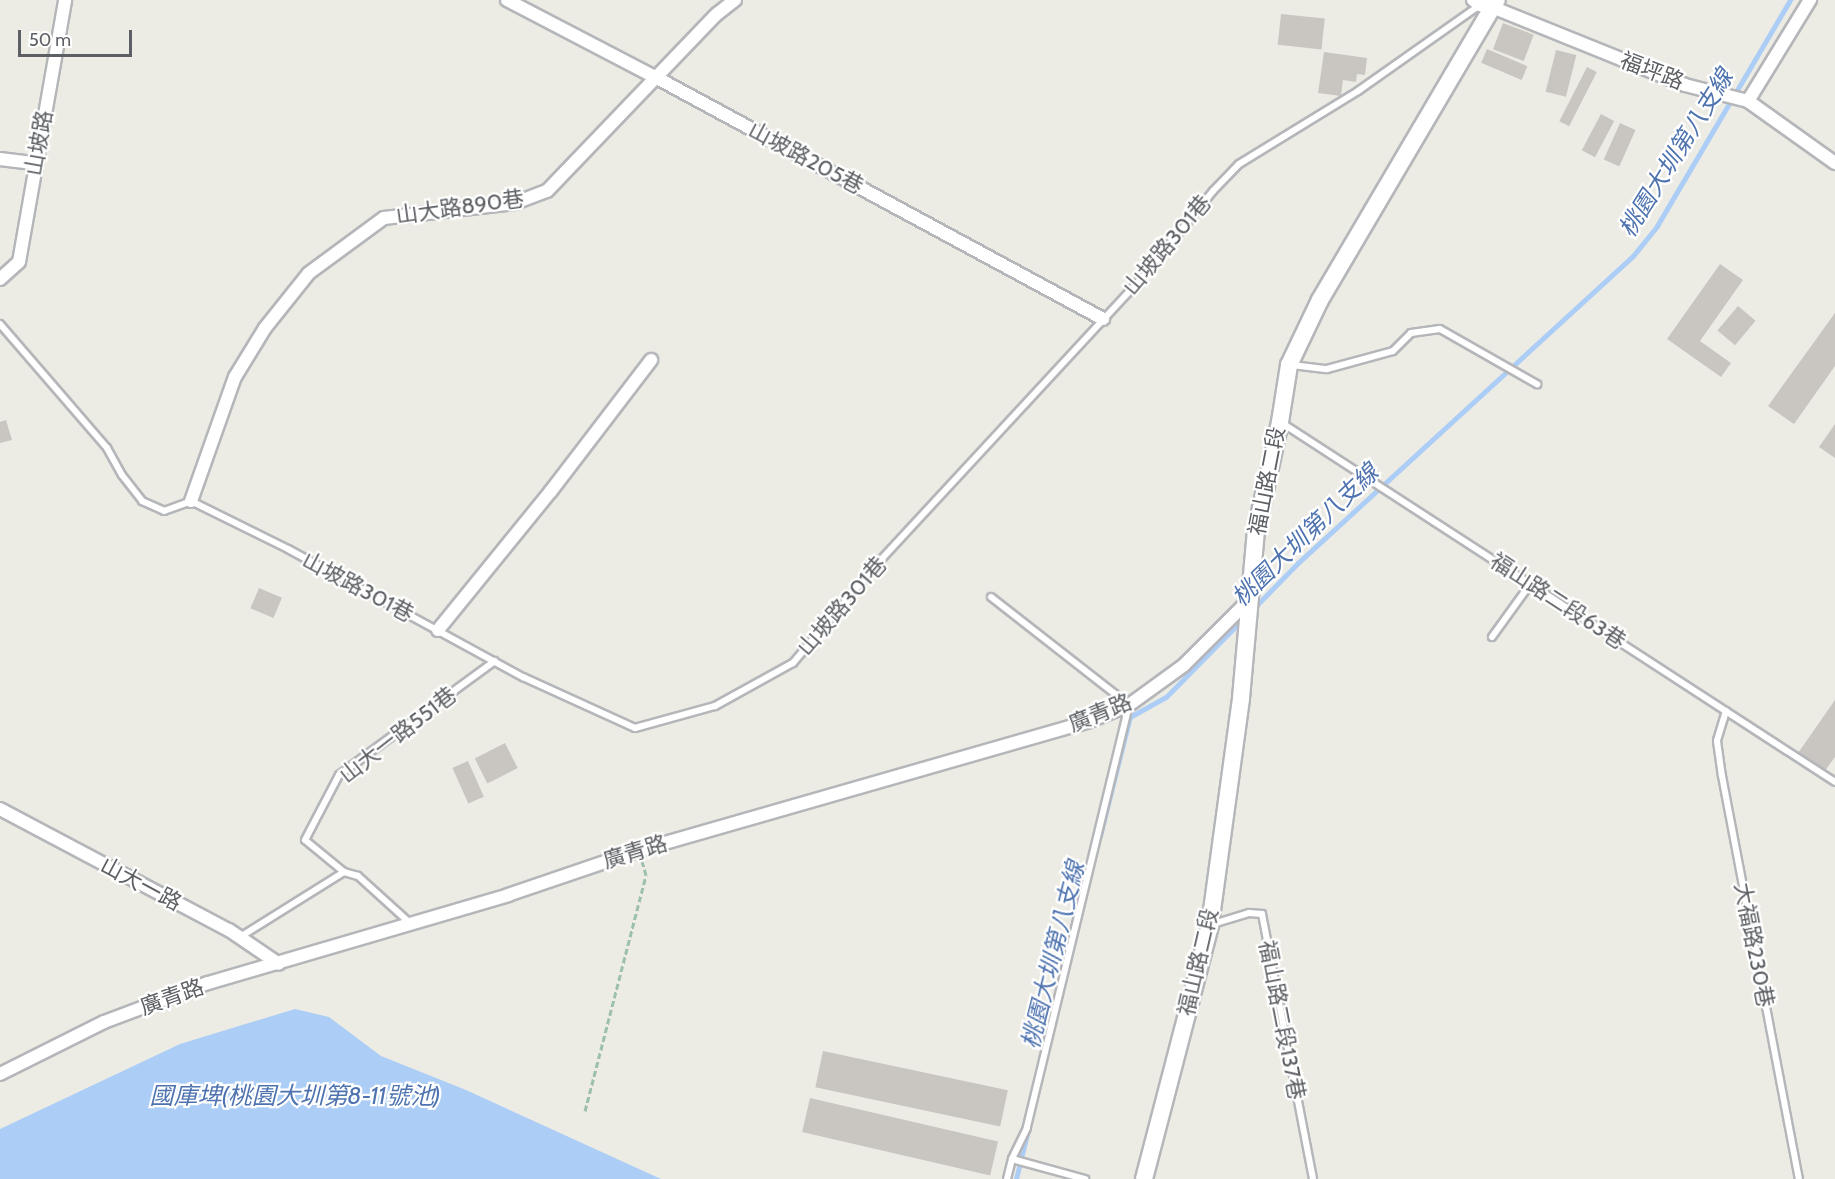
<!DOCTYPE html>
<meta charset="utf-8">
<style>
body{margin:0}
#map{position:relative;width:1835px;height:1179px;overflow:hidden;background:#edece4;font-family:Cabin,"Noto Sans TC",sans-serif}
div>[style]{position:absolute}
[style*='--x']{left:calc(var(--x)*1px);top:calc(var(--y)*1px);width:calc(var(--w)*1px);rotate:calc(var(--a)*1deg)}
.water>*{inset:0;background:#accef6}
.stream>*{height:4.5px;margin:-2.25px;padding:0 2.25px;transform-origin:2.25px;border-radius:2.25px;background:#accef6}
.building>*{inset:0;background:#c9c6c1;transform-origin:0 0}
.path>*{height:3px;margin-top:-1.5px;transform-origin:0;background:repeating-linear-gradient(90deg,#9cc0aa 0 6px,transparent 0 9px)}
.roads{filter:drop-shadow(2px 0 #b5b6ba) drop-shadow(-2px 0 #b5b6ba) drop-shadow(0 2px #b5b6ba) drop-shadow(0 -2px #b5b6ba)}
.lane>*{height:6px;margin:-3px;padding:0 3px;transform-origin:3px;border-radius:3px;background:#fff}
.street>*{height:12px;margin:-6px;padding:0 6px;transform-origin:6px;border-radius:6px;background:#fff}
.secondary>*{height:16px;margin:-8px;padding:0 8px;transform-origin:8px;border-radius:8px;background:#fff}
span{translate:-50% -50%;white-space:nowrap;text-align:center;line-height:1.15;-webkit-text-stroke:4.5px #fff;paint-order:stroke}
.street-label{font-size:22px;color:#5c5f63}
.water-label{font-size:24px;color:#4e73af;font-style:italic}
.scale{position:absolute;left:18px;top:30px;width:114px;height:27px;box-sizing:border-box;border:3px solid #5c5f63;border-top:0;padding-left:8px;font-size:18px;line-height:21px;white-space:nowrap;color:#5c5f63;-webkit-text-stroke:4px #fff;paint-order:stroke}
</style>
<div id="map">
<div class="water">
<div style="clip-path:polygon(295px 1009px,329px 1017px,381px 1056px,466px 1090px,661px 1179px,0 1179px,0 1129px,180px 1044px)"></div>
</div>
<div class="stream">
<div style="--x:1255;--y:607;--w:62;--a:-45.7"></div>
<div style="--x:1298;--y:563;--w:454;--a:-42.5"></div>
<div style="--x:1633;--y:256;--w:38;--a:-51"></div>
<div style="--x:1657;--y:226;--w:262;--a:-59.5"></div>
<div style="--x:1100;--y:836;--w:123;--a:-75.9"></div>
<div style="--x:1130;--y:717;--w:41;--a:-29.1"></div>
<div style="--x:1166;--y:697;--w:110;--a:-45.4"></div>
<div style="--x:1016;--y:1179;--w:50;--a:-76.2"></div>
</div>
<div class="building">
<div style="left:1281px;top:14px;width:44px;height:31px;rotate:6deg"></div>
<div style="left:1503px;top:23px;width:33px;height:28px;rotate:21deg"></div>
<div style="left:1487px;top:49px;width:44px;height:15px;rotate:23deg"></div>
<div style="left:1556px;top:50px;width:21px;height:43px;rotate:14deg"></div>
<div style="clip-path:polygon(1324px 52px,1367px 58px,1365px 75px,1357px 74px,1356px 82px,1343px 80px,1341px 96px,1318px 93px)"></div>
<div style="left:1587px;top:67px;width:11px;height:61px;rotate:27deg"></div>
<div style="left:1601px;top:114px;width:15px;height:41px;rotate:28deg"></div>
<div style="left:1620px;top:123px;width:17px;height:40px;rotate:24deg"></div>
<div style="clip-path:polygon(1720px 264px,1743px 280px,1700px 341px,1731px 363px,1721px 377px,1667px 339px)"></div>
<div style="left:1738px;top:306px;width:23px;height:32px;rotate:40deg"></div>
<div style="clip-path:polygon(1835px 313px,1835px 366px,1794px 424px,1768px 406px)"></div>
<div style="clip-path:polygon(6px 420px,12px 440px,0 443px,0 422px)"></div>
<div style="clip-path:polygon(1835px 424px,1835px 458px,1819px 447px)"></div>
<div style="left:259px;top:588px;width:25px;height:22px;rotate:23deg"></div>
<div style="clip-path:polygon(1835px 700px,1835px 757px,1824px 772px,1798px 753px)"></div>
<div style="left:505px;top:743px;width:28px;height:34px;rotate:63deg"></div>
<div style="left:468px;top:761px;width:39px;height:17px;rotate:66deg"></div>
<div style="left:823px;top:1051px;width:189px;height:37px;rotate:12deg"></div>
<div style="left:810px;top:1098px;width:193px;height:35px;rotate:13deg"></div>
</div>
<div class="path">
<div style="--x:585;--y:1111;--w:244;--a:-75.5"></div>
<div style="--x:646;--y:875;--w:15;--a:-106"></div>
</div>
<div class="roads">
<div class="lane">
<div style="--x:0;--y:324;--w:164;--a:49.2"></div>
<div style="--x:107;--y:448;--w:31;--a:61"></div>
<div style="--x:122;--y:475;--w:33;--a:52"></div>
<div style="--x:142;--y:501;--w:24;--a:24"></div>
<div style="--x:164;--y:511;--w:29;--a:-20"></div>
<div style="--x:191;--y:501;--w:108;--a:26.3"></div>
<div style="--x:288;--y:549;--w:268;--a:28.6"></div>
<div style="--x:523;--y:677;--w:123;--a:24.5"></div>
<div style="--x:635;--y:728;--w:83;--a:-15.4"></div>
<div style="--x:715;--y:706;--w:89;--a:-28.9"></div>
<div style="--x:793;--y:663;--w:128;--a:-49.7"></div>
<div style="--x:876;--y:565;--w:398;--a:-47.2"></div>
<div style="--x:1146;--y:273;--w:106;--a:-50.7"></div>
<div style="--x:1213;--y:191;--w:37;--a:-46"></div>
<div style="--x:1239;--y:164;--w:140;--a:-31.5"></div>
<div style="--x:1358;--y:91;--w:149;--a:-35.2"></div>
<div style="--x:1292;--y:365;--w:35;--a:7"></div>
<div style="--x:1327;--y:369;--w:68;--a:-15.3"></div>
<div style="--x:1393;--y:351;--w:25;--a:-45"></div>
<div style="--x:1411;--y:333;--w:29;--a:-8"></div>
<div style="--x:1440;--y:329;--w:112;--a:29.6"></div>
<div style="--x:1282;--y:423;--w:659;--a:32.99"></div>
<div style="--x:991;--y:597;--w:175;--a:38"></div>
<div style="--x:1129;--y:705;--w:435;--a:103.6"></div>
<div style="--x:1027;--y:1128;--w:34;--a:116"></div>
<div style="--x:1012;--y:1159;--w:21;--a:104"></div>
<div style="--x:1492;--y:637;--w:67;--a:-54.2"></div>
<div style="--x:1726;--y:711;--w:31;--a:107"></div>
<div style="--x:1717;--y:741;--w:35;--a:82"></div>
<div style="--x:1722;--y:776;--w:410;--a:79.2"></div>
<div style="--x:411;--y:924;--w:72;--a:-137.8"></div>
<div style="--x:358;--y:876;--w:15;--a:-164"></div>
<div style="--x:344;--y:872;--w:50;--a:-140.6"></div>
<div style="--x:305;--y:840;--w:73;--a:-62.4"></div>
<div style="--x:339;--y:775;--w:193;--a:-36.2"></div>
<div style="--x:1213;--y:924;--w:38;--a:-17"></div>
<div style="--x:1249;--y:913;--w:13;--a:4"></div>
<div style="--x:1262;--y:914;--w:270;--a:79.1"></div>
<div style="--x:240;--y:937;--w:123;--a:-32"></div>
<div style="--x:1012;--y:1159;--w:76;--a:15.3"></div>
</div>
<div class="street">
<div style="--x:507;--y:0;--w:169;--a:27.5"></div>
<div style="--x:657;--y:78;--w:507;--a:28.38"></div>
<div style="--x:1473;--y:0;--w:9;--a:36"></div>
<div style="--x:1480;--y:5;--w:12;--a:9"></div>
<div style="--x:1492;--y:7;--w:208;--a:22"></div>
<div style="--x:1685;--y:85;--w:65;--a:14.3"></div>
<div style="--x:1748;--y:101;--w:107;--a:35.5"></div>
<div style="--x:1748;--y:101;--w:119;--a:-58.5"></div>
<div style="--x:0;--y:159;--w:35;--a:7"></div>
<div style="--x:0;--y:279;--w:25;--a:-42"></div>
<div style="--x:19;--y:262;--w:266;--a:-80"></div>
<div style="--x:191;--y:501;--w:132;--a:-70.5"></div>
<div style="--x:235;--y:377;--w:57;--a:-58.5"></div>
<div style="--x:265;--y:328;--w:70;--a:-51.3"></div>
<div style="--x:309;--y:273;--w:93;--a:-36.3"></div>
<div style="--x:384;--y:218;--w:132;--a:-6.5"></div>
<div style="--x:515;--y:203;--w:34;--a:-21"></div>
<div style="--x:547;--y:191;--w:245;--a:-46.2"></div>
<div style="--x:717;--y:14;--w:23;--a:-38"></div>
<div style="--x:438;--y:630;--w:179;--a:-50.9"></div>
<div style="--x:551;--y:491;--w:165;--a:-52.6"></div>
<div style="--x:0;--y:809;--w:259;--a:27.9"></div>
<div style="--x:229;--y:930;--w:60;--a:34.2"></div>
<div style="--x:0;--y:1074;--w:116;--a:-26.6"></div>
<div style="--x:104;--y:1022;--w:111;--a:-20.6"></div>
<div style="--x:208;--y:983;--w:313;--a:-16.3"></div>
<div style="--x:508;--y:895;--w:139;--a:-18.8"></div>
<div style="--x:640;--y:850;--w:465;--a:-16"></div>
<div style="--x:1087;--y:722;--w:45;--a:-22"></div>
<div style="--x:1129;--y:705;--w:68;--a:-36"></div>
<div style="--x:1184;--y:665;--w:91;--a:-45"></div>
</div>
<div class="secondary">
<div style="--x:1144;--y:1179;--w:262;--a:-75.4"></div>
<div style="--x:1210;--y:925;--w:229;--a:-82.2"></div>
<div style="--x:1241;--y:698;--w:168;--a:-84.9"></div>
<div style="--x:1256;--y:531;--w:112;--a:-77.6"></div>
<div style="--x:1280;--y:422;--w:58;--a:-81"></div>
<div style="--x:1289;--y:365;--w:72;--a:-64.5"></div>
<div style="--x:1320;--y:300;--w:348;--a:-59.5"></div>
</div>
</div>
<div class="street-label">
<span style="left:1652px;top:71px;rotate:21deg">福坪路</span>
<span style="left:39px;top:143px;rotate:-80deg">山坡路</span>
<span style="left:806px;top:158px;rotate:28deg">山坡路205巷</span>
<span style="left:460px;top:207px;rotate:-8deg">山大路890巷</span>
<span style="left:1167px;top:245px;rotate:-50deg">山坡路301巷</span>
<span style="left:1267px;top:481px;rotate:-79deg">福山路二段</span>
<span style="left:358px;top:587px;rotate:28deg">山坡路301巷</span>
<span style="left:1558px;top:601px;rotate:33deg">福山路二段63巷</span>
<span style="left:842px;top:606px;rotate:-49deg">山坡路301巷</span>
<span style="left:1100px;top:713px;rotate:-22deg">廣青路</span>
<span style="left:398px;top:735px;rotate:-38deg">山大一路551巷</span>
<span style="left:635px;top:852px;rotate:-17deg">廣青路</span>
<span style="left:141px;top:884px;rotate:28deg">山大一路</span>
<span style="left:1754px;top:945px;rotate:79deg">大福路230巷</span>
<span style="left:1198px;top:962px;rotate:-77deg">福山路二段</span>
<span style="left:172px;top:997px;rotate:-20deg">廣青路</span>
<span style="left:1282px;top:1020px;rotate:79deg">福山路二段137巷</span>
</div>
<div class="water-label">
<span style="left:1676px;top:153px;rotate:-58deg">桃園大圳第八支線</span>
<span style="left:1305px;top:535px;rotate:-44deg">桃園大圳第八支線</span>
<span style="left:1053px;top:955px;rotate:-76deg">桃園大圳第八支線</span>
<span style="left:295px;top:1096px">國庫埤(桃園大圳第8-11號池)</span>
</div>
<div class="scale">50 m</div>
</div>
